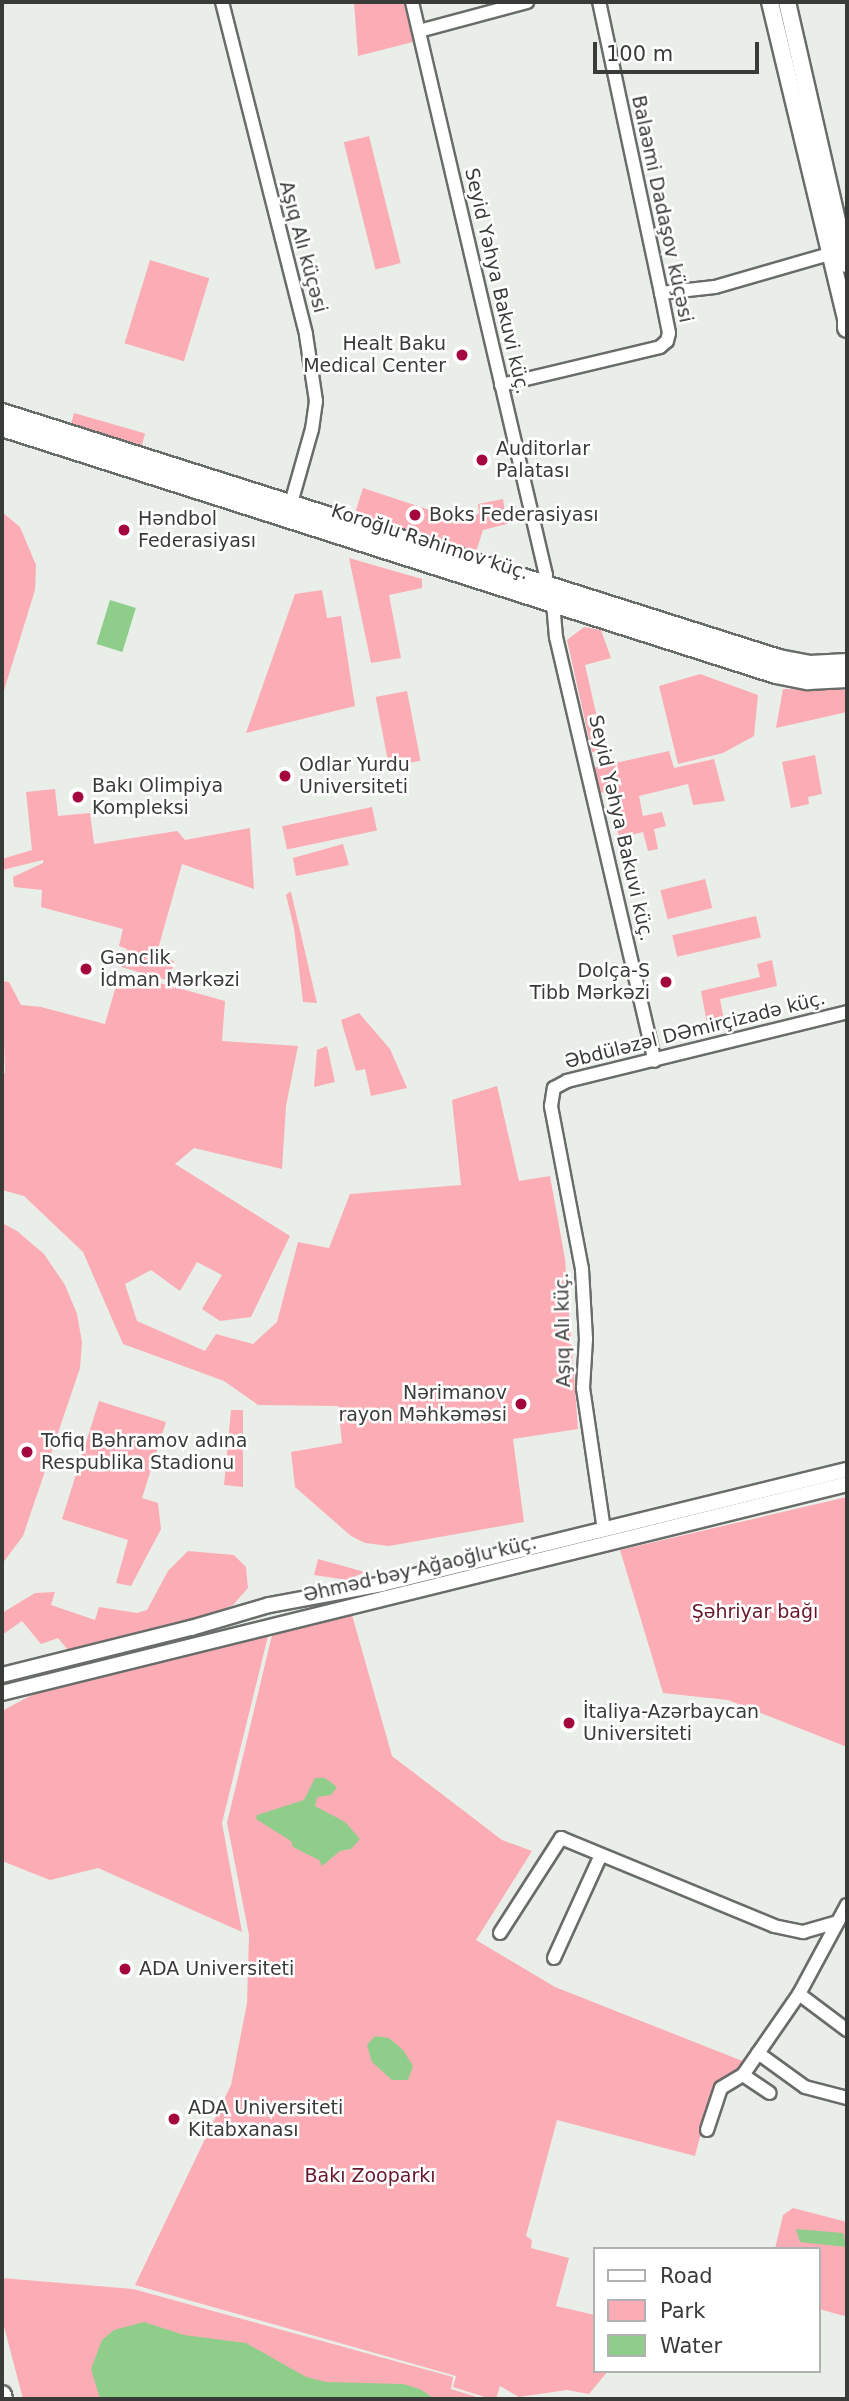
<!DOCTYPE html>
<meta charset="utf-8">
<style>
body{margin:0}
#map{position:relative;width:849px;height:2401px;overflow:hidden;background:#e9eee9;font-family:"DejaVu Sans",sans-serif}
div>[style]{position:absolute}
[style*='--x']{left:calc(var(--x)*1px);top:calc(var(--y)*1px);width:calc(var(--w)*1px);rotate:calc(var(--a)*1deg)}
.green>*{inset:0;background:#fcacb5;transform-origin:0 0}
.water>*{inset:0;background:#8ecd8a;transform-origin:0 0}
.roads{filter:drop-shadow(2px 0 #696d69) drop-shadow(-2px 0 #696d69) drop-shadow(0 2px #696d69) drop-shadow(0 -2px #696d69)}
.minor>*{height:12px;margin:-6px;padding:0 6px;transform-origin:6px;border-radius:6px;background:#fff}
.tertiary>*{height:14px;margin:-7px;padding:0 7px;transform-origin:7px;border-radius:7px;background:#fff}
.secondary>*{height:16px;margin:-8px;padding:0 8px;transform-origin:8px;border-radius:8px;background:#fff}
.primary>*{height:18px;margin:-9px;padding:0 9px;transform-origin:9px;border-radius:9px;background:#fff}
.dots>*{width:19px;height:19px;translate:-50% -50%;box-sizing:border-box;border:4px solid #fff;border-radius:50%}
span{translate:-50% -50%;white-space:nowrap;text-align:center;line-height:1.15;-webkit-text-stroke:5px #fff;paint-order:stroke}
.street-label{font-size:19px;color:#393b39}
.poi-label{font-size:19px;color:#393b39}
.right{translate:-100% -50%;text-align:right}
.left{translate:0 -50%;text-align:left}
.park-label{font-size:19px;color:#67162a}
.frame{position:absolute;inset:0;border:4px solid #393b39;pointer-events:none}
.legend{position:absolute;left:593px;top:2247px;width:228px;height:126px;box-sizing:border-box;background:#fff;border:2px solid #b0b1b0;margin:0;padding:9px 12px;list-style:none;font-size:21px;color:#393b39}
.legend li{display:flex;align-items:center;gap:14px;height:35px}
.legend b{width:35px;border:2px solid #b0b1b0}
.scale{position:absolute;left:593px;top:42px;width:166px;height:32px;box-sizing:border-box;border:4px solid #393b39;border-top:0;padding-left:9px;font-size:21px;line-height:24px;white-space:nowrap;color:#393b39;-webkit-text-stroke:5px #fff;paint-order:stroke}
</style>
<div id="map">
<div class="green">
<div style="clip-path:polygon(354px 2px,404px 2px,413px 42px,358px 56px)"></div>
<div style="left:369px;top:136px;width:131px;height:26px;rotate:76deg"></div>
<div style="left:150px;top:260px;width:62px;height:87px;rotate:17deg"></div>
<div style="left:74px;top:413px;width:74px;height:15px;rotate:16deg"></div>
<div style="clip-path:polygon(363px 488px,466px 522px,479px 513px,478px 504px,503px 499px,507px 524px,483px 530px,476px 552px,355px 513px)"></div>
<div style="clip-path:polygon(2px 512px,20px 527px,36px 565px,35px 590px,2px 697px)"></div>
<div style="clip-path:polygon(349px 558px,422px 579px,422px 588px,389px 595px,401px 658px,371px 663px)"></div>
<div style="clip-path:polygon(322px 590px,327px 618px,341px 616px,355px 706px,246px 733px,295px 594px)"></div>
<div style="clip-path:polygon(584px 627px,601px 630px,611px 658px,585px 665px,605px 752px,592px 752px,567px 640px)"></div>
<div style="clip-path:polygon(700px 674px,758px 695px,754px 736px,723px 753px,678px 764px,659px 686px)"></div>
<div style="clip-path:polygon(783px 689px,847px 690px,847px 712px,776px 728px)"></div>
<div style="left:407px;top:691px;width:71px;height:32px;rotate:79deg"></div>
<div style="clip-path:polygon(669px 751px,674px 768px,714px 759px,725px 801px,693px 805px,688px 784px,639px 796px,643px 816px,662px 812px,666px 826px,654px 829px,658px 849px,648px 851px,643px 832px,619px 838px,610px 793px,598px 792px,593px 768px)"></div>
<div style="clip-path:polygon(815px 755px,822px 794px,808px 797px,809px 804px,791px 808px,782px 762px)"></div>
<div style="clip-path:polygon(55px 789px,58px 816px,90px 813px,94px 844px,177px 831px,185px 840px,250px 828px,254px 889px,182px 864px,156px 956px,174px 961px,170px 981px,121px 967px,127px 949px,119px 946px,123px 929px,41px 907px,42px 890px,14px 887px,13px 877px,43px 863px,43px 860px,2px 870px,2px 859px,32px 850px,26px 792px)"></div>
<div style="left:372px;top:807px;width:24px;height:92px;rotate:78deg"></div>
<div style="clip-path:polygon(343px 844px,349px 865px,296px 876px,293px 858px)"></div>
<div style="left:705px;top:879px;width:30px;height:46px;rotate:76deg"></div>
<div style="clip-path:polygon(291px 891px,291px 892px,317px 1003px,303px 1002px,294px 928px,286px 895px)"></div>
<div style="left:756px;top:916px;width:22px;height:86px;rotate:77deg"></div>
<div style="clip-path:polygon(772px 960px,777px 986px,720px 999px,725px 1026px,708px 1029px,701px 991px,760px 977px,757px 964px)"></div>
<div style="clip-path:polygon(120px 972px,225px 1001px,222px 1041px,298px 1046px,286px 1106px,282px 1169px,194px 1148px,175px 1164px,290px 1236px,251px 1317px,220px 1321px,202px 1309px,222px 1275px,197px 1262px,180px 1291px,151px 1270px,125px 1284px,137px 1321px,205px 1351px,216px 1334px,253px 1344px,277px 1322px,298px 1242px,329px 1248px,350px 1194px,461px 1185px,452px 1100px,497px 1086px,519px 1181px,550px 1176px,565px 1259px,578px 1429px,513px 1439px,524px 1522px,389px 1546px,365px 1543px,351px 1536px,295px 1487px,291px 1452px,342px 1443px,338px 1406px,258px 1405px,224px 1381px,123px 1344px,83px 1252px,24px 1196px,2px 1190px,2px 1074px,5px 1073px,2px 981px,9px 982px,21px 1005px,41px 1007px,105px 1024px)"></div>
<div style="clip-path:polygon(359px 1013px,390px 1049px,407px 1088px,371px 1096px,365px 1069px,356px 1071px,341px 1020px)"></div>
<div style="clip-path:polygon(327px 1046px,335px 1082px,314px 1087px,317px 1050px)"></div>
<div style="clip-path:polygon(2px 1223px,17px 1231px,44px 1254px,65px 1285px,77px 1314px,82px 1342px,80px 1368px,23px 1536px,2px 1564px)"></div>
<div style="clip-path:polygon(99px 1401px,166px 1422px,142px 1498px,158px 1503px,161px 1529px,131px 1586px,116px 1583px,128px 1540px,62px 1519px)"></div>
<div style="clip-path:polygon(231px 1410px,243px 1410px,243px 1487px,224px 1485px)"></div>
<div style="clip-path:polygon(847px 1497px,847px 1747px,728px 1700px,663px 1693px,620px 1550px)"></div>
<div style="clip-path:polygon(188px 1551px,234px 1555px,246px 1567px,248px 1588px,233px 1605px,183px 1626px,68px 1650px,58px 1638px,41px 1644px,22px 1621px,2px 1635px,2px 1613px,35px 1593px,55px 1592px,51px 1605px,95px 1620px,99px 1607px,137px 1613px,147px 1610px,168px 1571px)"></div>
<div style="clip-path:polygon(318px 1559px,365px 1572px,347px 1580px,314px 1575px)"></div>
<div style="clip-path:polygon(352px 1615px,392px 1756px,502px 1840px,532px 1851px,476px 1940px,555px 1987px,745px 2062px,741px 2069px,714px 2083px,695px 2156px,557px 2120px,526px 2236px,532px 2240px,531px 2248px,569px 2258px,556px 2306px,595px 2315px,595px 2371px,608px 2371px,589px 2394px,567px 2390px,519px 2397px,500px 2386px,496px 2399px,491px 2399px,453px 2387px,456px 2376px,135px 2285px,231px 2085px,247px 2003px,249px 1935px,227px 1823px,272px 1635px)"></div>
<div style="clip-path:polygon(268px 1636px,222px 1823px,242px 1932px,98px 1868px,50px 1880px,2px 1861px,2px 1711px,41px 1690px)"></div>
<div style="clip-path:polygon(793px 2208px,847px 2222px,847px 2313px,844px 2316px,819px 2309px,819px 2249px,775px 2249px,783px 2215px)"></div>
<div style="clip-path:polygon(2px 2278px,133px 2289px,453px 2377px,451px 2389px,483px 2399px,23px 2399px,2px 2319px)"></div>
</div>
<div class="water">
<div style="left:110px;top:600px;width:27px;height:46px;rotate:17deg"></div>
<div style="clip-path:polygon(315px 1778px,325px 1778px,337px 1787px,331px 1795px,317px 1797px,315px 1806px,345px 1822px,360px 1839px,351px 1849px,340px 1851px,322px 1866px,319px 1860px,293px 1847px,291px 1841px,256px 1819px,257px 1815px,304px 1800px)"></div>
<div style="clip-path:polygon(375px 2036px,389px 2038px,403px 2050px,413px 2066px,408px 2080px,392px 2080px,372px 2062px,367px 2045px)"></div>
<div style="clip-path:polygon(796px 2229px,843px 2233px,847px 2247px,800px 2242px)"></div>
<div style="clip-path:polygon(144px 2322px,184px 2335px,246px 2343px,306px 2377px,326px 2382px,403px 2384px,420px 2389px,435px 2399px,100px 2399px,91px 2369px,102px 2340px,114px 2330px)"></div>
</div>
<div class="roads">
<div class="minor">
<div style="--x:222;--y:2;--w:343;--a:75.8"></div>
<div style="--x:306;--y:335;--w:67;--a:81.4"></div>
<div style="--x:316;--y:401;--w:28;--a:98"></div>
<div style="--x:312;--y:429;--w:77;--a:105.8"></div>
<div style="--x:412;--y:2;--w:588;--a:76.84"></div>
<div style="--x:546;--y:575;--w:9;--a:96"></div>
<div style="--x:419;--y:31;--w:112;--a:-15"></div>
<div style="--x:661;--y:293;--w:54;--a:-6.3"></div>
<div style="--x:715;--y:287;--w:119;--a:-16.1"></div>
<div style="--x:501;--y:385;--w:163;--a:-13.4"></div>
<div style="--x:660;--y:347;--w:9;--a:-41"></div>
<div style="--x:667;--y:341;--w:8;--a:-76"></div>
<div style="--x:669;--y:333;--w:41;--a:-101.3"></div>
<div style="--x:661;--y:293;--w:298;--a:-102"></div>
<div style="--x:553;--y:603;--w:34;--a:85"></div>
<div style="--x:556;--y:637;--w:435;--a:76.9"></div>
<div style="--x:604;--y:1530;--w:144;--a:-98.4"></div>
<div style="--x:583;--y:1388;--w:49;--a:-86.5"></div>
<div style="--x:586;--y:1339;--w:70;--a:-93.3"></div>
<div style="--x:582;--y:1269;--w:166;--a:-100.8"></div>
<div style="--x:551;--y:1106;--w:18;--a:-81"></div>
<div style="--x:554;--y:1088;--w:15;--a:-28"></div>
<div style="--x:567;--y:1081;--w:288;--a:-13.8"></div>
<div style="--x:500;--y:1933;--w:113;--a:-57.3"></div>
<div style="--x:561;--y:1838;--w:230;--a:22.4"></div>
<div style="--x:774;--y:1926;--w:30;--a:12"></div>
<div style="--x:803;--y:1932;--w:36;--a:-16"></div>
<div style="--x:554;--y:1958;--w:113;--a:-65.5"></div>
<div style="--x:799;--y:1994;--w:60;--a:36.9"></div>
<div style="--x:758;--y:2053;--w:58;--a:35.9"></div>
<div style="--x:805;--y:2087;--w:43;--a:14.7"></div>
<div style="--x:743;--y:2075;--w:32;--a:34"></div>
<div style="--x:707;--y:2130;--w:44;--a:-71.6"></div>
<div style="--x:721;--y:2088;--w:26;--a:-31"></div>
<div style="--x:743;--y:2075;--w:98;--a:-55.3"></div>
<div style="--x:799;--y:1994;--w:101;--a:-61.7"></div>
</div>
<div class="tertiary">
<div style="--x:2;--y:1675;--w:195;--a:-14"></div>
<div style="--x:191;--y:1628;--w:81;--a:-16.4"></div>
<div style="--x:269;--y:1605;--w:115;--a:-10.5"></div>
<div style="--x:382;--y:1584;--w:479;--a:-13.8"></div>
<div style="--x:2;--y:1693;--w:870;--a:-13.89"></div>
</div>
<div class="secondary">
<div style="--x:770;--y:2;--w:330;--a:76.5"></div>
<div style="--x:787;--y:2;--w:269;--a:77.1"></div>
</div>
<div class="primary">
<div style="--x:847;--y:322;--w:6;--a:90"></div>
<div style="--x:2;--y:413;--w:815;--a:17.57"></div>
<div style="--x:779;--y:659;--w:32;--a:11"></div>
<div style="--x:810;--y:665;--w:37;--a:-3"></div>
<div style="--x:2;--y:427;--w:812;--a:17.7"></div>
<div style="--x:776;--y:674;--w:33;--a:11"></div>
<div style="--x:808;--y:680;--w:39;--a:-3"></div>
<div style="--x:2;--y:2395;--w:4;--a:76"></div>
</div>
</div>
<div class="dots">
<div style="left:462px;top:355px;background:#a3073d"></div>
<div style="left:482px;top:460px;background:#a3073d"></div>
<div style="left:415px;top:515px;background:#a3073d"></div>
<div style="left:124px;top:530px;background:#a3073d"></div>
<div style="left:285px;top:776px;background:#a3073d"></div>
<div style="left:78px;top:797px;background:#a3073d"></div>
<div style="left:86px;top:969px;background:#a3073d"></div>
<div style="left:666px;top:982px;background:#a3073d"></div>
<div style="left:521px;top:1404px;background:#a3073d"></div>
<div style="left:27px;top:1452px;background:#a3073d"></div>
<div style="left:569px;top:1723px;background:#a3073d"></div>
<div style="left:125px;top:1969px;background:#a3073d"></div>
<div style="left:174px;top:2119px;background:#a3073d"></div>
</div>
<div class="street-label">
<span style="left:662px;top:209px;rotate:78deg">Balaəmi Dadaşov küçəsi</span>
<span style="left:303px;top:247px;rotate:75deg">Aşıq Alı küçəsi</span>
<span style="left:497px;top:281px;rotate:77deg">Seyid Yəhya Bakuvi küç.</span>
<span style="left:430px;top:542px;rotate:18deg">Koroğlu Rəhimov küç.</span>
<span style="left:621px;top:828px;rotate:77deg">Seyid Yəhya Bakuvi küç.</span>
<span style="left:695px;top:1030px;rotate:-14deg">Əbdüləzəl DƏmirçizadə küç.</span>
<span style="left:563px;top:1330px;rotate:-91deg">Aşıq Alı küç.</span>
<span style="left:420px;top:1569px;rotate:-13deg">Əhməd bəy Ağaoğlu küç.</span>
</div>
<div class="poi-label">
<span class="right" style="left:446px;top:355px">Healt Baku<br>Medical Center</span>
<span class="left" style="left:496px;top:460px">Auditorlar<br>Palatası</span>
<span class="left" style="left:429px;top:515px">Boks Federasiyası</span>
<span class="left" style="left:138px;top:530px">Həndbol<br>Federasiyası</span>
<span class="left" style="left:299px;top:776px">Odlar Yurdu<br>Universiteti</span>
<span class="left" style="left:92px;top:797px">Bakı Olimpiya<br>Kompleksi</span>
<span class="left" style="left:100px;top:969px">Gənclik<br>İdman Mərkəzi</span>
<span class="right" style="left:650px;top:982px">Dolça-S<br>Tibb Mərkəzi</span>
<span class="right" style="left:507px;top:1404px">Nərimanov<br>rayon Məhkəməsi</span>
<span class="left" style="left:41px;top:1452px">Tofiq Bəhramov adına<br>Respublika Stadionu</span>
<span class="left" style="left:583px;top:1723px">İtaliya-Azərbaycan<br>Universiteti</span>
<span class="left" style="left:139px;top:1969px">ADA Universiteti</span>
<span class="left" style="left:188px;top:2119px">ADA Universiteti<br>Kitabxanası</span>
</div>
<div class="park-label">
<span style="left:755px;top:1612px">Şəhriyar bağı</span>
<span style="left:370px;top:2176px">Bakı Zooparkı</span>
</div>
<div class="frame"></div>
<ul class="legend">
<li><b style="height:9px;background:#fff"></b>Road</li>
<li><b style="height:19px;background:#fcacb5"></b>Park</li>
<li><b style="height:19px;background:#8ecd8a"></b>Water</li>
</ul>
<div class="scale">100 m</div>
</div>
